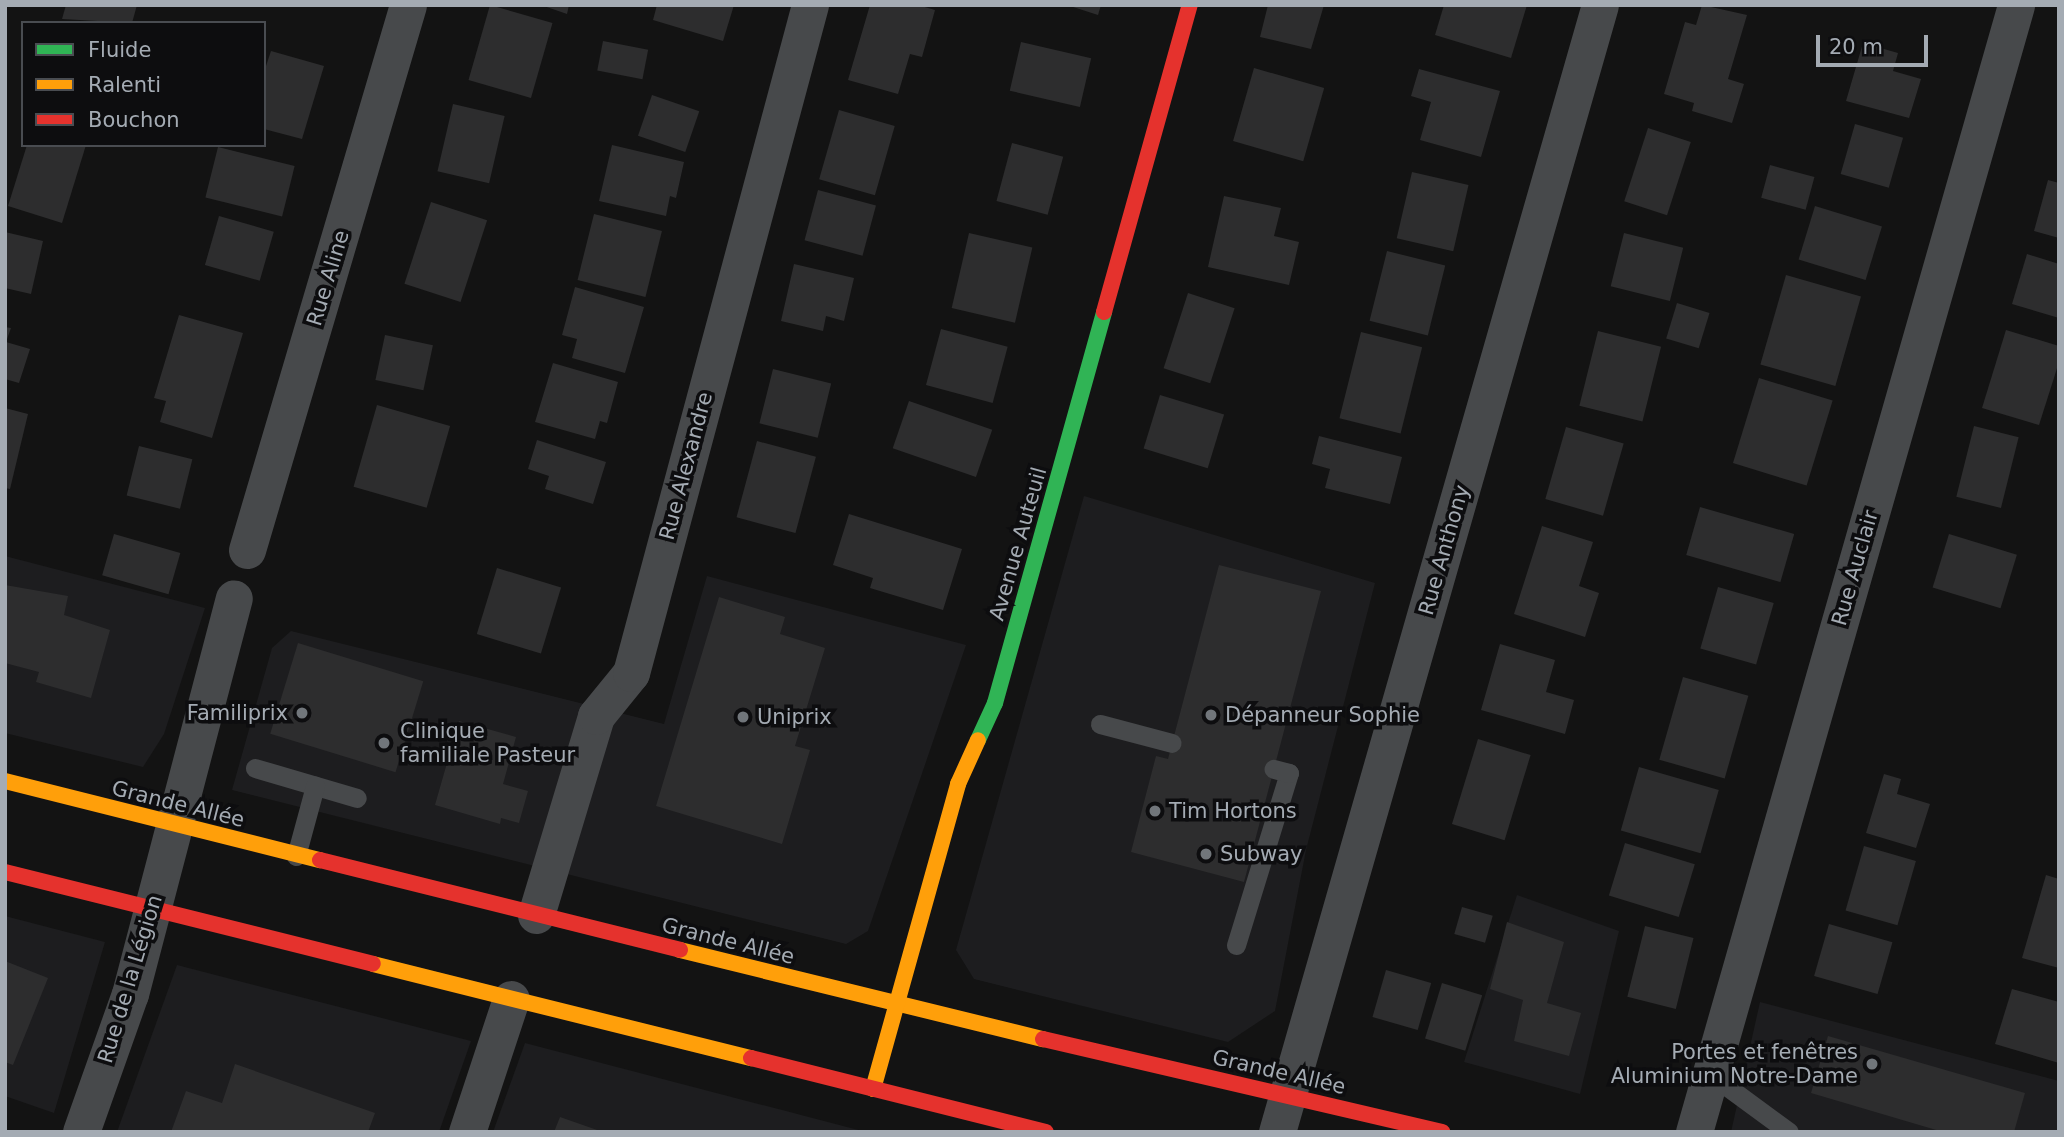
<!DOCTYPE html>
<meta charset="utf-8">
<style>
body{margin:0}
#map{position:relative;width:2064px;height:1137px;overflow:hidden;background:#131313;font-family:"DejaVu Sans",sans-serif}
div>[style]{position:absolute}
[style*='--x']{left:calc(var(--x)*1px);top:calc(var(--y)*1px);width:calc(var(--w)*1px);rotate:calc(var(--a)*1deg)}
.built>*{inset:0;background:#1d1d1f}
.building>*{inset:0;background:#2d2d2e;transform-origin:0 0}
.lane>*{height:19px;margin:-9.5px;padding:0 9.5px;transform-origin:9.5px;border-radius:9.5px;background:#47494b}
.street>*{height:37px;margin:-18.5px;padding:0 18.5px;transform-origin:18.5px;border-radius:18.5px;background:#47494b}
.fast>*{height:16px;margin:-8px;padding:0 8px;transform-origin:8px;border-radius:8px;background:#30b455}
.slow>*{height:16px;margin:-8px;padding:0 8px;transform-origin:8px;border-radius:8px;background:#ff9f0a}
.jam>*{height:16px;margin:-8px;padding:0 8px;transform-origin:8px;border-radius:8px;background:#e5322d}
.dots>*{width:19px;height:19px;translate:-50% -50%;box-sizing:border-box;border:4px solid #0d0d0f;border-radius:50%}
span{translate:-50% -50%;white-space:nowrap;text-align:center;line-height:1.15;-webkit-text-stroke:7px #0d0d0f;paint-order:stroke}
.street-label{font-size:21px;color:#a4abb3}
.poi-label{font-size:21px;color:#a4abb3}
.right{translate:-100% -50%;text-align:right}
.left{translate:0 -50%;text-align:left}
.frame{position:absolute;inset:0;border:7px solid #a4abb3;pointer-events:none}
.legend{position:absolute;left:21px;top:21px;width:245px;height:126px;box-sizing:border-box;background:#0d0d0f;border:2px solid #494c51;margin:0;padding:9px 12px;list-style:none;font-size:21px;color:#a4abb3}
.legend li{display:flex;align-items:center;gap:14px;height:35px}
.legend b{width:35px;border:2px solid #494c51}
.scale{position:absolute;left:1816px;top:35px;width:112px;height:32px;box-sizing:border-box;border:4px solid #a4abb3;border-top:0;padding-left:9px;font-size:21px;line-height:24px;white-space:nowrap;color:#a4abb3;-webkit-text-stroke:5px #0d0d0f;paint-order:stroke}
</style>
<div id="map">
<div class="built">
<div style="clip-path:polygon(1084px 496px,1375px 583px,1306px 850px,1275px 1011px,1228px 1042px,974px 979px,956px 950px)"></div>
<div style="clip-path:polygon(5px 556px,205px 608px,164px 734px,143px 767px,5px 733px)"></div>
<div style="clip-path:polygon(707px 576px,966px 645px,868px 931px,846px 944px,232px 790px,272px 648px,291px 631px,664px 724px)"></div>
<div style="clip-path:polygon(1517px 895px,1619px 931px,1580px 1094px,1464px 1062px)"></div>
<div style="clip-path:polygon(5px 916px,105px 942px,54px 1113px,5px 1096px)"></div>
<div style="clip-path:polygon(177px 965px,471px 1041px,439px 1132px,117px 1132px)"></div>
<div style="clip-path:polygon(1760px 1002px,2059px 1081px,2059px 1132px,1731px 1132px)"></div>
<div style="clip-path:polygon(525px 1043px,866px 1132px,493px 1132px)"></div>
</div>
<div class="building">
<div style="clip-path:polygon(66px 5px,137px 5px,132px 23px,62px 19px)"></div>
<div style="left:490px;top:5px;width:65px;height:78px;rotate:16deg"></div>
<div style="clip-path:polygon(541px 5px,569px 5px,567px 14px)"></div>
<div style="clip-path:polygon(657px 5px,734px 5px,723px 41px,653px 20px)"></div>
<div style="clip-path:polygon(870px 5px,918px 5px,935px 10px,922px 57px,910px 54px,898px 94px,848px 80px)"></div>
<div style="clip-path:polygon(1067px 5px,1101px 5px,1098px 15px)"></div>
<div style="clip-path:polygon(1268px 5px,1324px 5px,1311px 49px,1260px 37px)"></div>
<div style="clip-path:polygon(1444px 5px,1527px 5px,1511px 58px,1435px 35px)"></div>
<div style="clip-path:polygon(1702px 5px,1747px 15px,1728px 79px,1744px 84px,1732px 123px,1692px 111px,1694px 103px,1664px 94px,1685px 22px,1696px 25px)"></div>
<div style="left:603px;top:41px;width:46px;height:30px;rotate:11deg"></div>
<div style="left:1021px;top:42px;width:72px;height:50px;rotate:13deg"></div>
<div style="clip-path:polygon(1863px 43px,1898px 53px,1893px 71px,1921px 79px,1909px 118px,1846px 101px)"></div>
<div style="clip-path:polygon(271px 51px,324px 66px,302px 139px,264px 129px,264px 72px)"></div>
<div style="left:1254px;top:68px;width:73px;height:76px;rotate:16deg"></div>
<div style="clip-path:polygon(1419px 69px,1500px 91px,1481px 157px,1420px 140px,1431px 102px,1411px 96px)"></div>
<div style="left:652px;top:95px;width:50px;height:43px;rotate:19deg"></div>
<div style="left:453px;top:104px;width:53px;height:69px;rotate:13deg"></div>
<div style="left:839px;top:110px;width:58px;height:72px;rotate:16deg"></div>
<div style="left:1855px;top:124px;width:50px;height:52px;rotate:16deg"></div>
<div style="left:1648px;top:128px;width:45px;height:77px;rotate:18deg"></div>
<div style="left:1012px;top:143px;width:53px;height:60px;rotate:15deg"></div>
<div style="clip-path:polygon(27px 145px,86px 145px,62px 223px,8px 206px)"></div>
<div style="clip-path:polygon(612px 145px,684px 162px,676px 198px,670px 196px,666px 216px,599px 201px)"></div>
<div style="left:218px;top:147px;width:79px;height:52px;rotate:14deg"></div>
<div style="left:1770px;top:165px;width:46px;height:34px;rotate:15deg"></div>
<div style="left:1412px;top:172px;width:58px;height:68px;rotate:13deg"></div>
<div style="clip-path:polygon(2048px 180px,2059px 183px,2059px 238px,2034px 231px)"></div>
<div style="left:818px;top:190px;width:60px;height:52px;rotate:15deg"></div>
<div style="clip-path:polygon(1224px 196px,1281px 208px,1274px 236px,1299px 242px,1289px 285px,1208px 267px)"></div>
<div style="left:431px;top:202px;width:59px;height:86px;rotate:18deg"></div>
<div style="left:1815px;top:206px;width:70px;height:56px;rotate:17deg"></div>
<div style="left:594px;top:214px;width:70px;height:68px;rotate:14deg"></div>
<div style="left:219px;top:216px;width:57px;height:51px;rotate:16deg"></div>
<div style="clip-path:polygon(5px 232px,43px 241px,31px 294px,5px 288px)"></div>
<div style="left:969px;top:233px;width:65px;height:77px;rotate:13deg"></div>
<div style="left:1624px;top:233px;width:61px;height:55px;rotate:14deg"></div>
<div style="left:1387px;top:251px;width:60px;height:72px;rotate:14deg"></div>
<div style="clip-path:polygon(2027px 254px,2059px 264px,2059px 318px,2012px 304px)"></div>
<div style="clip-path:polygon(794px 264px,854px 278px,844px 321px,826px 316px,823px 331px,781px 321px)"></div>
<div style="left:1786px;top:275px;width:78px;height:93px;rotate:16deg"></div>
<div style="clip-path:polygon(575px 287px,644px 307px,625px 373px,572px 358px,577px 339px,562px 335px)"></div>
<div style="left:1188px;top:293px;width:49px;height:79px;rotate:18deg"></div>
<div style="left:1677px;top:303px;width:34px;height:37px;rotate:17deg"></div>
<div style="clip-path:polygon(179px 315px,243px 333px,212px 438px,160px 422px,166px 401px,154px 398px)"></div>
<div style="clip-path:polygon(5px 327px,11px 328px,6px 342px,30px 349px,19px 383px,5px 379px)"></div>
<div style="left:941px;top:329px;width:69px;height:58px;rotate:15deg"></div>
<div style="clip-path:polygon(2006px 330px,2059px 346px,2059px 362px,2039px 425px,1982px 408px)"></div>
<div style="left:1598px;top:331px;width:65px;height:77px;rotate:14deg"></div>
<div style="left:1361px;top:332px;width:63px;height:89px;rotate:14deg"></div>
<div style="left:385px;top:335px;width:49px;height:46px;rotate:12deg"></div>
<div style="clip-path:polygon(553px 363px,618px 382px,607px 423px,600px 421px,595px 439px,535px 422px)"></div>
<div style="left:773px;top:369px;width:60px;height:56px;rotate:14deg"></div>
<div style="left:1759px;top:378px;width:77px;height:89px;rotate:17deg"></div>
<div style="left:1160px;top:395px;width:67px;height:56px;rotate:17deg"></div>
<div style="left:909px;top:401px;width:88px;height:50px;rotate:19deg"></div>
<div style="left:377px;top:405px;width:76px;height:85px;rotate:16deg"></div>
<div style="clip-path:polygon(5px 408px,28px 414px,10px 489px,5px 488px)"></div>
<div style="left:1974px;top:426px;width:46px;height:73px;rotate:14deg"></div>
<div style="left:1566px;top:427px;width:60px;height:75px;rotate:16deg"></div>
<div style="clip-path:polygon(1319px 436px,1402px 457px,1390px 504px,1325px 488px,1330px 469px,1312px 464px)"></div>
<div style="clip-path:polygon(537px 440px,606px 462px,593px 504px,545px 489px,549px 476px,528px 469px)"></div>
<div style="left:757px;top:441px;width:61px;height:79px;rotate:15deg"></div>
<div style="left:139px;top:446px;width:55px;height:51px;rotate:14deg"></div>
<div style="left:1700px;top:507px;width:98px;height:50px;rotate:16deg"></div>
<div style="clip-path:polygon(849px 514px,962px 549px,943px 610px,870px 588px,873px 578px,833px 565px)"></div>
<div style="clip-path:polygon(1542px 526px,1593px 542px,1579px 586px,1599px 593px,1585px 637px,1514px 614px)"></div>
<div style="left:114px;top:534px;width:69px;height:43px;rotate:16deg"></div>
<div style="left:1949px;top:534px;width:71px;height:56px;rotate:17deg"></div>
<div style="clip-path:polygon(1219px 565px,1321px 591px,1244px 882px,1131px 852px,1156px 756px,1168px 759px)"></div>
<div style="left:497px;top:568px;width:67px;height:69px;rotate:17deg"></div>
<div style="clip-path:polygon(5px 585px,68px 596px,64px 615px,110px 630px,91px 698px,36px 682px,39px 672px,5px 663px)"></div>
<div style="left:1718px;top:587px;width:58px;height:64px;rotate:16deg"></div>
<div style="clip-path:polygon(719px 597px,785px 617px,780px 634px,825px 648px,795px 746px,810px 750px,782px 844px,656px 806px)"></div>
<div style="left:298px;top:643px;width:131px;height:95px;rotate:17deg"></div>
<div style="clip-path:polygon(1500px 644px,1555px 660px,1546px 692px,1574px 700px,1565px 734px,1481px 710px)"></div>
<div style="left:1683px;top:677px;width:68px;height:86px;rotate:16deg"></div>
<div style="clip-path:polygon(459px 721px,516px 737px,503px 784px,528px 791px,519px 823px,501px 818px,500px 824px,435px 805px)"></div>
<div style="left:1478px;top:739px;width:55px;height:89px;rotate:17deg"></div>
<div style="left:1639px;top:767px;width:83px;height:66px;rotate:16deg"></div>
<div style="clip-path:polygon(1884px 774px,1901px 779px,1897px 794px,1930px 804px,1916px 848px,1866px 833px)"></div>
<div style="left:1625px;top:843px;width:73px;height:55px;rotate:17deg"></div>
<div style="left:1864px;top:846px;width:54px;height:67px;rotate:16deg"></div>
<div style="clip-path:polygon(2046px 875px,2059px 879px,2059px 968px,2022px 958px)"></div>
<div style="left:1462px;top:907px;width:32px;height:28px;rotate:16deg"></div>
<div style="clip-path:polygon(1507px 922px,1564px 942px,1547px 1003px,1581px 1013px,1569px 1056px,1514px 1041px,1523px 1000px,1490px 989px)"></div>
<div style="left:1829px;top:924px;width:66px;height:54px;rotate:16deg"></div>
<div style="left:1645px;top:926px;width:50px;height:73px;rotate:14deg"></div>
<div style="clip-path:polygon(5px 961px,48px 978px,13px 1065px,5px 1062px)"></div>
<div style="left:1386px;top:970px;width:47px;height:49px;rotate:16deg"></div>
<div style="left:1442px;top:983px;width:42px;height:58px;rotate:17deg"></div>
<div style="clip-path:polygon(2012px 989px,2059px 1002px,2059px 1063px,1995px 1044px)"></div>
<div style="clip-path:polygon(1828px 1036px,2025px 1093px,2014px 1132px,1943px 1132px,1811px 1093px)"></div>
<div style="clip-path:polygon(235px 1064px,375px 1113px,368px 1132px,171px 1132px,186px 1091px,222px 1103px)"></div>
<div style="clip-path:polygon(560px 1117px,600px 1131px,600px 1132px,554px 1132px)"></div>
</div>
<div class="lane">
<div style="--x:1100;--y:724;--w:74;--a:14.8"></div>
<div style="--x:255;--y:768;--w:106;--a:16.4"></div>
<div style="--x:296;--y:856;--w:73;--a:-74.8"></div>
<div style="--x:1236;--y:945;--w:180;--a:-72.9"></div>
<div style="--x:1289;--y:773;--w:16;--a:-165"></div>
<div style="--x:1710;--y:1074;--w:98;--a:36.3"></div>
</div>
<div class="street">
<div style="--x:247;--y:550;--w:568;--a:-73.54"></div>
<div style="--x:536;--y:915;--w:208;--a:-73.2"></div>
<div style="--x:596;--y:716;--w:55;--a:-50.9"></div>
<div style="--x:631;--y:673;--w:692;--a:-75"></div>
<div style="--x:81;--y:1132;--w:146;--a:-70.5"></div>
<div style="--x:130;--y:994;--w:409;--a:-75.3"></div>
<div style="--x:467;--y:1132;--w:140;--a:-71.7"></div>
<div style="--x:1277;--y:1132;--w:1172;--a:-74.01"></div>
<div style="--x:1694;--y:1132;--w:1172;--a:-74.05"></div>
</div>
<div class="fast">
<div style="--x:978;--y:740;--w:41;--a:-65.3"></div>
<div style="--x:995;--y:703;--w:406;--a:-74.4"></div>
</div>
<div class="slow">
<div style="--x:5;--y:781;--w:325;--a:14.1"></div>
<div style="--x:680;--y:950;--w:374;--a:13.8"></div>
<div style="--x:373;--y:964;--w:390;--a:14"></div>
<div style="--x:873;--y:1089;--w:317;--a:-74.4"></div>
<div style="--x:958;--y:784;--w:48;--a:-65.6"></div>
</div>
<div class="jam">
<div style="--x:1104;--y:312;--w:319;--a:-74.4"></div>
<div style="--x:320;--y:860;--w:371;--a:14"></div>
<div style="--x:5;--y:872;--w:379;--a:14"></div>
<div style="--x:1043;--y:1039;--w:410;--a:13.1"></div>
<div style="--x:751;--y:1058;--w:304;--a:14.1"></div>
</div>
<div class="dots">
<div style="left:302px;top:713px;background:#71767b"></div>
<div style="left:1211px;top:715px;background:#71767b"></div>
<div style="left:743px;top:717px;background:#71767b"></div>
<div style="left:384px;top:743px;background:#71767b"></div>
<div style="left:1155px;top:811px;background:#71767b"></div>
<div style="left:1206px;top:854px;background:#71767b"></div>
<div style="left:1872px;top:1064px;background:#71767b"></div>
</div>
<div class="street-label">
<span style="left:328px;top:278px;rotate:-73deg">Rue Aline</span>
<span style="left:686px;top:466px;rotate:-75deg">Rue Alexandre</span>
<span style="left:1018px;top:544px;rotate:-74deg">Avenue Auteuil</span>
<span style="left:1444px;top:550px;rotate:-74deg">Rue Anthony</span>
<span style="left:1855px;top:568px;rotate:-74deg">Rue Auclair</span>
<span style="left:178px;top:804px;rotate:14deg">Grande Allée</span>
<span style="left:728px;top:941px;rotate:14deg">Grande Allée</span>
<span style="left:130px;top:979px;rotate:-73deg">Rue de la Légion</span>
<span style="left:1279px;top:1072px;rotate:13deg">Grande Allée</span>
</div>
<div class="poi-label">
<span class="right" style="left:288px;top:713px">Familiprix</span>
<span class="left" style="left:1225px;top:715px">Dépanneur Sophie</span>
<span class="left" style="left:757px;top:717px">Uniprix</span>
<span class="left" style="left:400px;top:743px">Clinique<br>familiale Pasteur</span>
<span class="left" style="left:1169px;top:811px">Tim Hortons</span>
<span class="left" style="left:1220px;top:854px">Subway</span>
<span class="right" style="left:1858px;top:1064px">Portes et fenêtres<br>Aluminium Notre-Dame</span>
</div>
<div class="frame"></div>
<ul class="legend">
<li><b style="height:9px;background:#30b455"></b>Fluide</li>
<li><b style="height:9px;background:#ff9f0a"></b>Ralenti</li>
<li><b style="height:9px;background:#e5322d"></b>Bouchon</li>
</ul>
<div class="scale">20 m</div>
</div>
